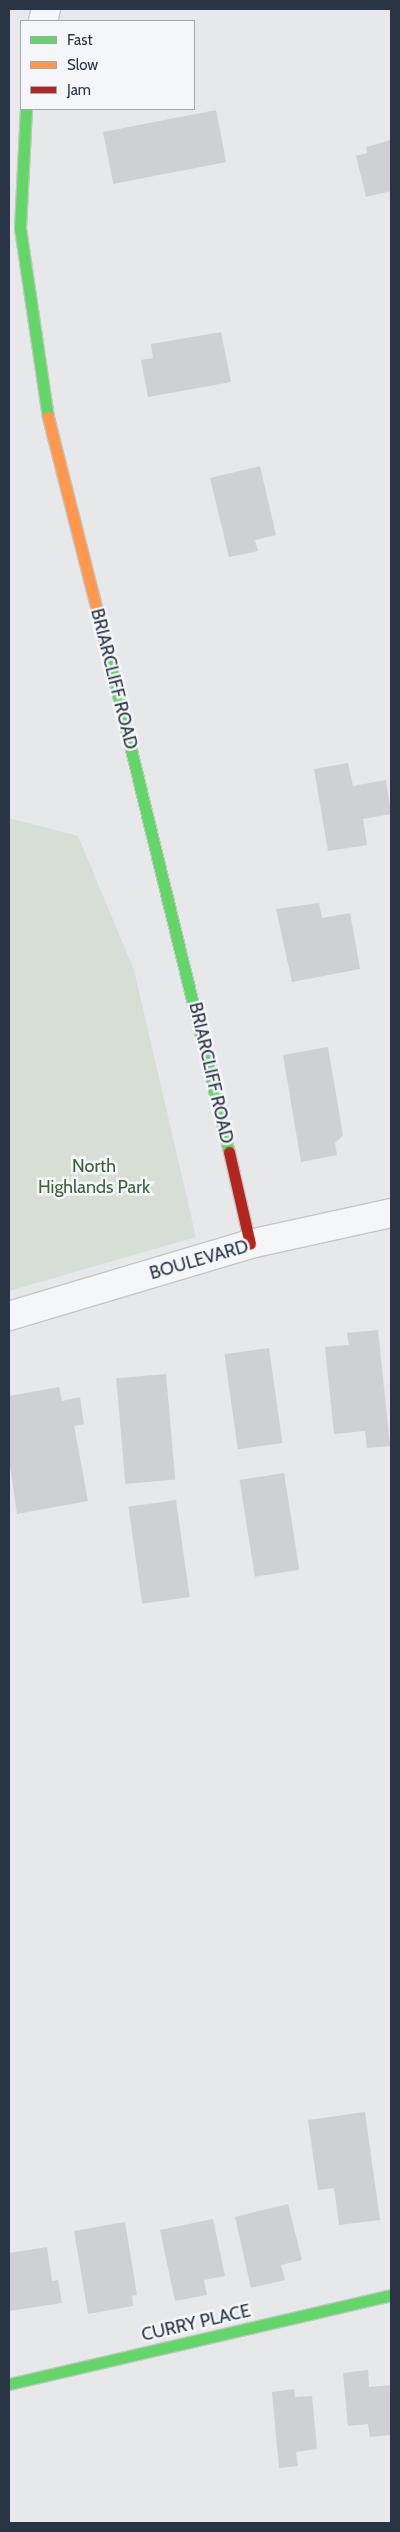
<!DOCTYPE html>
<style>
body{margin:0}
#map{position:relative;width:400px;height:2532px;overflow:hidden;background:#e6e8ea;font-family:Cabin,sans-serif}
div>[style]{position:absolute}
[style*='--x']{left:calc(var(--x)*1px);top:calc(var(--y)*1px);width:calc(var(--w)*1px);rotate:calc(var(--a)*1deg)}
.green>*{inset:0;background:#d6ded6}
.building>*{inset:0;background:#ced0d3;transform-origin:0 0}
.roads{filter:drop-shadow(1px 0 #c4c6c8) drop-shadow(-1px 0 #c4c6c8) drop-shadow(0 1px #c4c6c8) drop-shadow(0 -1px #c4c6c8)}
.street>*{height:28px;margin:-14px;padding:0 14px;transform-origin:14px;border-radius:14px;background:#f5f6f7}
.fast>*{height:11px;margin:-5.5px;padding:0 5.5px;transform-origin:5.5px;border-radius:5.5px;background:#63d668}
.slow>*{height:11px;margin:-5.5px;padding:0 5.5px;transform-origin:5.5px;border-radius:5.5px;background:#ff974d}
.jam>*{height:11px;margin:-5.5px;padding:0 5.5px;transform-origin:5.5px;border-radius:5.5px;background:#b3261e}
span{translate:-50% -50%;white-space:nowrap;text-align:center;line-height:1.15;-webkit-text-stroke:5px #f4f6f9;paint-order:stroke}
.street-label{font-size:18px;color:#2b3445}
.park-label{font-size:18px;color:#3f6138}
.frame{position:absolute;inset:0;border:10px solid #2b3445;pointer-events:none}
.legend{position:absolute;left:20px;top:20px;width:175px;height:90px;box-sizing:border-box;background:#f4f6f9;border:1px solid #a4a8b1;margin:0;padding:6px 9px;list-style:none;font-size:15px;color:#2b3445}
.legend li{display:flex;align-items:center;gap:10px;height:25px}
.legend b{width:25px;border:1px solid #a4a8b1}
</style>
<div id="map">
<div class="green">
<div style="clip-path:polygon(9px 818px,78px 836px,134px 970px,196px 1237px,9px 1291px)"></div>
</div>
<div class="building">
<div style="left:216px;top:110px;width:53px;height:115px;rotate:79deg"></div>
<div style="clip-path:polygon(391px 140px,391px 191px,366px 197px,356px 156px,367px 153px,366px 147px)"></div>
<div style="clip-path:polygon(221px 332px,231px 382px,148px 397px,141px 360px,153px 358px,151px 344px)"></div>
<div style="clip-path:polygon(260px 466px,276px 535px,255px 540px,258px 551px,229px 557px,210px 478px)"></div>
<div style="clip-path:polygon(348px 763px,353px 786px,386px 780px,391px 814px,363px 819px,367px 845px,328px 851px,314px 769px)"></div>
<div style="clip-path:polygon(319px 903px,322px 918px,350px 913px,360px 969px,292px 982px,276px 909px)"></div>
<div style="clip-path:polygon(328px 1047px,343px 1135px,335px 1143px,337px 1155px,301px 1162px,283px 1055px)"></div>
<div style="clip-path:polygon(378px 1330px,390px 1446px,367px 1448px,365px 1431px,334px 1434px,325px 1347px,349px 1345px,347px 1333px)"></div>
<div style="left:269px;top:1348px;width:96px;height:45px;rotate:82deg"></div>
<div style="left:166px;top:1374px;width:106px;height:50px;rotate:85deg"></div>
<div style="clip-path:polygon(59px 1387px,62px 1401px,80px 1397px,84px 1424px,74px 1426px,88px 1501px,17px 1514px,9px 1459px,9px 1396px)"></div>
<div style="left:284px;top:1473px;width:98px;height:45px;rotate:81deg"></div>
<div style="left:176px;top:1500px;width:98px;height:48px;rotate:82deg"></div>
<div style="clip-path:polygon(365px 2112px,380px 2220px,339px 2225px,334px 2188px,318px 2190px,308px 2120px)"></div>
<div style="clip-path:polygon(288px 2204px,302px 2260px,281px 2265px,285px 2280px,251px 2288px,235px 2217px)"></div>
<div style="clip-path:polygon(213px 2219px,225px 2276px,204px 2280px,207px 2295px,175px 2301px,160px 2230px)"></div>
<div style="clip-path:polygon(125px 2222px,137px 2295px,132px 2296px,133px 2306px,88px 2314px,74px 2231px)"></div>
<div style="clip-path:polygon(47px 2247px,52px 2281px,58px 2280px,62px 2303px,9px 2311px,9px 2253px)"></div>
<div style="clip-path:polygon(368px 2370px,369px 2387px,391px 2385px,391px 2435px,370px 2437px,368px 2424px,348px 2426px,343px 2373px)"></div>
<div style="clip-path:polygon(294px 2389px,295px 2397px,312px 2396px,317px 2449px,296px 2452px,298px 2466px,279px 2468px,272px 2392px)"></div>
</div>
<div class="roads">
<div class="street">
<div style="--x:43;--y:21;--w:12;--a:-76"></div>
<div style="--x:9;--y:1316;--w:252;--a:-16.6"></div>
<div style="--x:250;--y:1244;--w:144;--a:-12.4"></div>
</div>
<div class="fast">
<div style="--x:26;--y:109;--w:119;--a:92.9"></div>
<div style="--x:20;--y:228;--w:191;--a:81.6"></div>
<div style="--x:107;--y:651;--w:516;--a:76.31"></div>
<div style="--x:9;--y:2384;--w:392;--a:-13.1"></div>
</div>
<div class="slow">
<div style="--x:48;--y:417;--w:241;--a:75.8"></div>
</div>
<div class="jam">
<div style="--x:229;--y:1152;--w:94;--a:77.1"></div>
</div>
</div>
<div class="street-label">
<span style="left:114px;top:679px;rotate:76deg">BRIARCLIFF ROAD</span>
<span style="left:211px;top:1073px;rotate:77deg">BRIARCLIFF ROAD</span>
<span style="left:199px;top:1260px;rotate:-16deg">BOULEVARD</span>
<span style="left:196px;top:2323px;rotate:-13deg">CURRY PLACE</span>
</div>
<div class="park-label">
<span style="left:94px;top:1177px">North<br>Highlands Park</span>
</div>
<div class="frame"></div>
<ul class="legend">
<li><b style="height:6px;background:#63d668"></b>Fast</li>
<li><b style="height:6px;background:#ff974d"></b>Slow</li>
<li><b style="height:6px;background:#b3261e"></b>Jam</li>
</ul>
</div>
